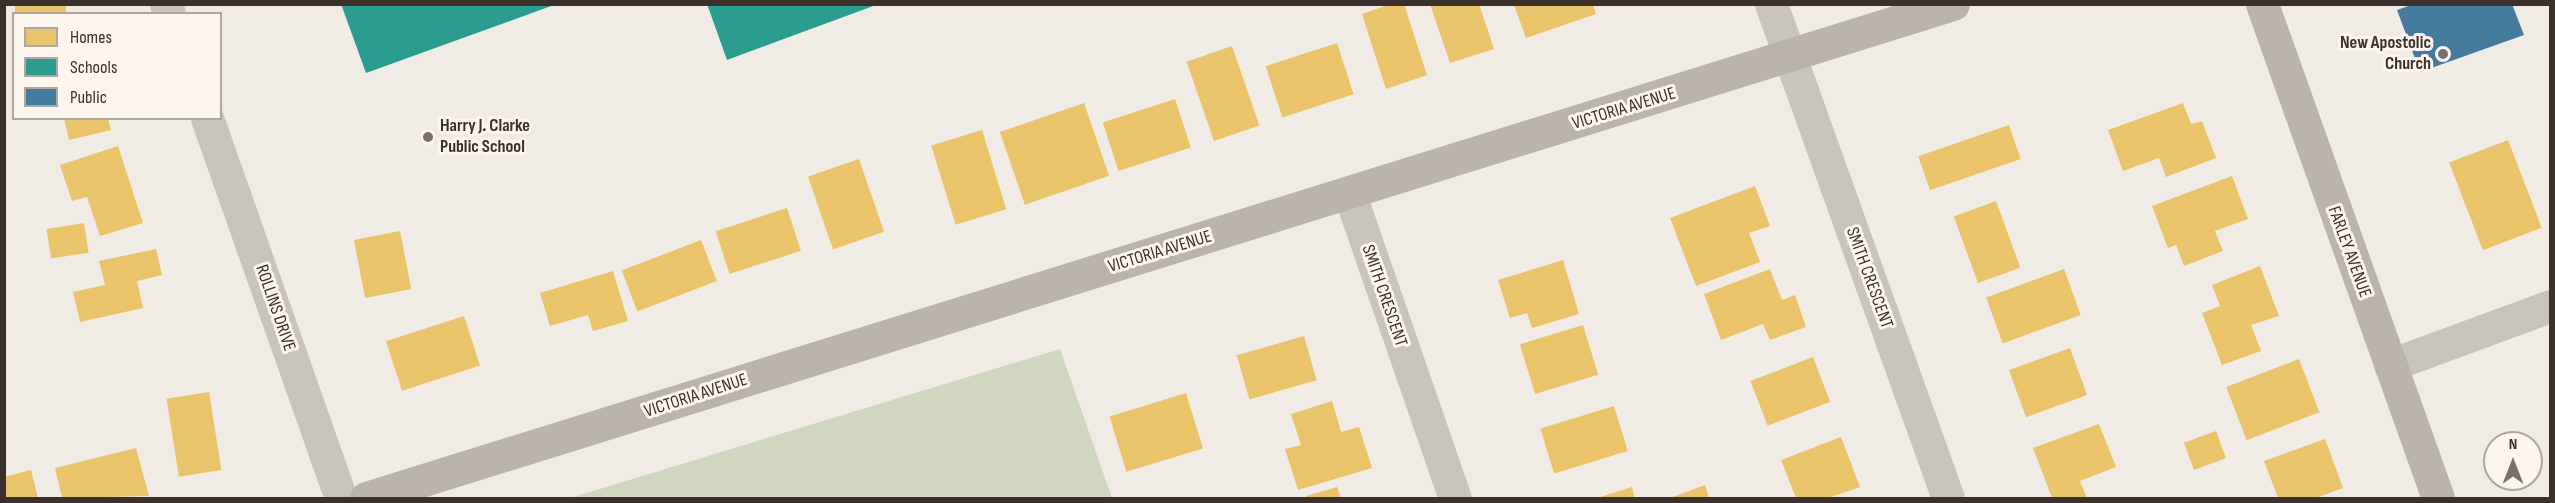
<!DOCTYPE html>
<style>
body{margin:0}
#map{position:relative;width:2555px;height:503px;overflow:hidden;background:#f0ebe5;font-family:"Sofia Sans Condensed",sans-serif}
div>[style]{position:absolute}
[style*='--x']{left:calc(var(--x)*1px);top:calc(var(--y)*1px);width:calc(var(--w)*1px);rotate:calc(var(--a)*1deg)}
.green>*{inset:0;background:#d1d6bf}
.homes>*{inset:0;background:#e9c46a;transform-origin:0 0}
.schools>*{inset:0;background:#2a9d8f}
.public>*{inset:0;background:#457b9d}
.street>*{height:33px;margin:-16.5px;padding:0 16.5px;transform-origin:16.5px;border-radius:16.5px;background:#c9c3be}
.secondary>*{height:33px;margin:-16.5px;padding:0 16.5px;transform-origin:16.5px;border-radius:16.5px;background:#bab3ae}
.dots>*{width:16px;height:16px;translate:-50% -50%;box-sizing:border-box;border:3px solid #fbf5ee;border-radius:50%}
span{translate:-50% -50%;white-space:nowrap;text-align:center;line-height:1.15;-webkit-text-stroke:6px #fbf5ee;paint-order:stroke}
.poi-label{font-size:18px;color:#3b302b;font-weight:700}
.right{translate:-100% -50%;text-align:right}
.left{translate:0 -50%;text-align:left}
.street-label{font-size:18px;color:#3b302b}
.frame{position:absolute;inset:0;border:6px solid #3b302b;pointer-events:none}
.legend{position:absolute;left:12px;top:12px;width:210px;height:108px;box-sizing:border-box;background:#fbf5ee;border:2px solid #aea6a0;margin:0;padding:8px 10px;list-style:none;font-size:18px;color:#3b302b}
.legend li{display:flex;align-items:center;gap:12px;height:30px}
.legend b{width:30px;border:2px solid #aea6a0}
.north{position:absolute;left:2483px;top:431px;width:60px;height:60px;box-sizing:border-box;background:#fbf5ee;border:2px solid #aea6a0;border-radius:50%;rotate:0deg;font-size:16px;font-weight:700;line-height:24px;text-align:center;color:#3b302b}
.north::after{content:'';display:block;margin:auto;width:21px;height:27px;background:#7a716c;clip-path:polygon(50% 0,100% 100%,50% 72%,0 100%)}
</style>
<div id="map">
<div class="green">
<div style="clip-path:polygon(1060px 349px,1112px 498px,570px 498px)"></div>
</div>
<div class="homes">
<div style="left:15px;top:4px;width:51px;height:10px"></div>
<div style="clip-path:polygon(1391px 4px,1404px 4px,1427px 75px,1386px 89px,1362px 14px)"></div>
<div style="clip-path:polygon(1430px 4px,1479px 4px,1494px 49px,1450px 63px)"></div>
<div style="clip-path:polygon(1514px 5px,1593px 5px,1596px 14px,1526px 38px)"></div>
<div style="left:1337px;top:43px;width:54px;height:75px;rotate:72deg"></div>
<div style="left:1232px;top:46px;width:84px;height:48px;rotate:71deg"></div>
<div style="left:1175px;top:99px;width:51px;height:76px;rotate:72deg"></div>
<div style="left:1084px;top:103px;width:77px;height:89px;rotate:71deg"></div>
<div style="clip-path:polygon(2183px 103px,2191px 124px,2202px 121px,2216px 158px,2166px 177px,2159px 158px,2123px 171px,2108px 130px)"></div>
<div style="clip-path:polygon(64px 118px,108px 118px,111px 130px,69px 140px)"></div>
<div style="left:2009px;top:125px;width:36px;height:96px;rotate:71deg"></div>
<div style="left:982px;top:130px;width:83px;height:53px;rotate:73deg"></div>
<div style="left:2508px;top:140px;width:94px;height:63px;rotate:69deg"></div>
<div style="clip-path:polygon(118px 146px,143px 223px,100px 236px,87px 197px,72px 201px,60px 165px)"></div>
<div style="left:859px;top:159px;width:77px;height:54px;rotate:71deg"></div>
<div style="clip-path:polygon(2232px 176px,2248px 219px,2215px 231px,2223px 251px,2184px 266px,2176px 245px,2168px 248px,2152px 206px)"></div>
<div style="clip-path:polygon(1755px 186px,1770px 226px,1749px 233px,1760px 262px,1696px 286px,1670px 218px)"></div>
<div style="left:1996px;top:201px;width:71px;height:45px;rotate:70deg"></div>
<div style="left:787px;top:208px;width:45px;height:75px;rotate:72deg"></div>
<div style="left:84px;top:223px;width:30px;height:38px;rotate:81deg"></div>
<div style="left:400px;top:231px;width:59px;height:47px;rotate:79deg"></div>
<div style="left:701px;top:240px;width:44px;height:85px;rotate:69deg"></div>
<div style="clip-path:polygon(156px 249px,162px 275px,137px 281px,143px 308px,80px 322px,73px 292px,105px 285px,99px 261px)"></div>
<div style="clip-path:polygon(1563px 260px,1579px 314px,1532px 328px,1527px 313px,1510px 318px,1498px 280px)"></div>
<div style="clip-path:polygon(2260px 266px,2279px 316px,2251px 325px,2261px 351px,2222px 365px,2202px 313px,2220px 306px,2212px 285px)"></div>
<div style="clip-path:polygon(1770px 269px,1782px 300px,1795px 295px,1806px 327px,1770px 340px,1763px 324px,1721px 340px,1704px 294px)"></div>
<div style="left:2064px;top:269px;width:49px;height:83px;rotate:70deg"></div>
<div style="clip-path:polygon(613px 271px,628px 321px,593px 331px,588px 315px,550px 326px,540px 293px)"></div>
<div style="left:464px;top:316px;width:52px;height:82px;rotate:72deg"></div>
<div style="left:1583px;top:325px;width:52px;height:66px;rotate:73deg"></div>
<div style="left:1304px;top:336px;width:46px;height:70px;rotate:74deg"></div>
<div style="left:2070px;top:348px;width:50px;height:65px;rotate:70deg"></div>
<div style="left:1813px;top:357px;width:48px;height:67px;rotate:69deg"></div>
<div style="left:2299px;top:359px;width:57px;height:78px;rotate:69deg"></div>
<div style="left:209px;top:392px;width:79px;height:43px;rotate:81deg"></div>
<div style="left:1186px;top:393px;width:58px;height:80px;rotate:73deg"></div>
<div style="clip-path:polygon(1332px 401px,1341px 432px,1359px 427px,1372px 468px,1298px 490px,1285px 449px,1301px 445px,1291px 414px)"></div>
<div style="left:1614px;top:406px;width:47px;height:77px;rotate:73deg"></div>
<div style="clip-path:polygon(2099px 424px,2116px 467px,2080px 481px,2087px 498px,2052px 498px,2033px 448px)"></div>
<div style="left:2216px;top:431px;width:29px;height:34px;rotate:70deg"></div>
<div style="clip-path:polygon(1841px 437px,1860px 487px,1828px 498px,1796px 498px,1781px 460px)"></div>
<div style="clip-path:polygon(2325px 439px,2343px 488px,2316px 498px,2278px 498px,2264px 461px)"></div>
<div style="clip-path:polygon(136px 448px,149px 496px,62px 498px,55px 468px)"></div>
<div style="clip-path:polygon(31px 470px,38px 498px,4px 498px,4px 477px)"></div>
<div style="clip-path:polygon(1705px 485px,1709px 498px,1670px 498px)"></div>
<div style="clip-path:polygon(1337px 487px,1341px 498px,1307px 498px,1306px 496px)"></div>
<div style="clip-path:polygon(1632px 487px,1635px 498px,1597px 498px)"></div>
</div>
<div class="schools">
<div style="clip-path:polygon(341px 4px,554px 4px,554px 5px,366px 73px)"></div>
<div style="clip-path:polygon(707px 4px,876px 4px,876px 5px,727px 60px)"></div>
</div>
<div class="public">
<div style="clip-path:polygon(2414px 4px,2512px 4px,2524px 35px,2420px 72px,2397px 10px)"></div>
</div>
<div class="street">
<div style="--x:166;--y:4;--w:10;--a:73"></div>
<div style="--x:1771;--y:4;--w:525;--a:70.29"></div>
<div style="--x:207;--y:118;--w:403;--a:70.6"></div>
<div style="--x:1350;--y:195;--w:321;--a:70.9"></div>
<div style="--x:2390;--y:365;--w:171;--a:-20.2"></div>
</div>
<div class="secondary">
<div style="--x:2262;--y:4;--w:524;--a:70.39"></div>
<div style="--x:366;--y:498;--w:1662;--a:-17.29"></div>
</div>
<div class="dots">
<div style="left:2443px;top:54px;background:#7a716c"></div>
<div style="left:428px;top:137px;background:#7a716c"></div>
</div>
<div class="poi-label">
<span class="right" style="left:2431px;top:54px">New Apostolic<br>Church</span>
<span class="left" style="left:440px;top:137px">Harry J. Clarke<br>Public School</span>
</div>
<div class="street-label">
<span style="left:1624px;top:109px;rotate:-17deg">VICTORIA AVENUE</span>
<span style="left:1160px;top:252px;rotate:-17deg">VICTORIA AVENUE</span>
<span style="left:2349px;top:252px;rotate:70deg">FARLEY AVENUE</span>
<span style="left:1869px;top:278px;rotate:70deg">SMITH CRESCENT</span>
<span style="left:1384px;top:296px;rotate:71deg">SMITH CRESCENT</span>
<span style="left:275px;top:308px;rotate:71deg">ROLLINS DRIVE</span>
<span style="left:696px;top:396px;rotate:-18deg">VICTORIA AVENUE</span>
</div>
<div class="frame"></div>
<ul class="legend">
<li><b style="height:16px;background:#e9c46a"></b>Homes</li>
<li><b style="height:16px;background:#2a9d8f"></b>Schools</li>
<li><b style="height:16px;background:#457b9d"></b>Public</li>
</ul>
<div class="north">N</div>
</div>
